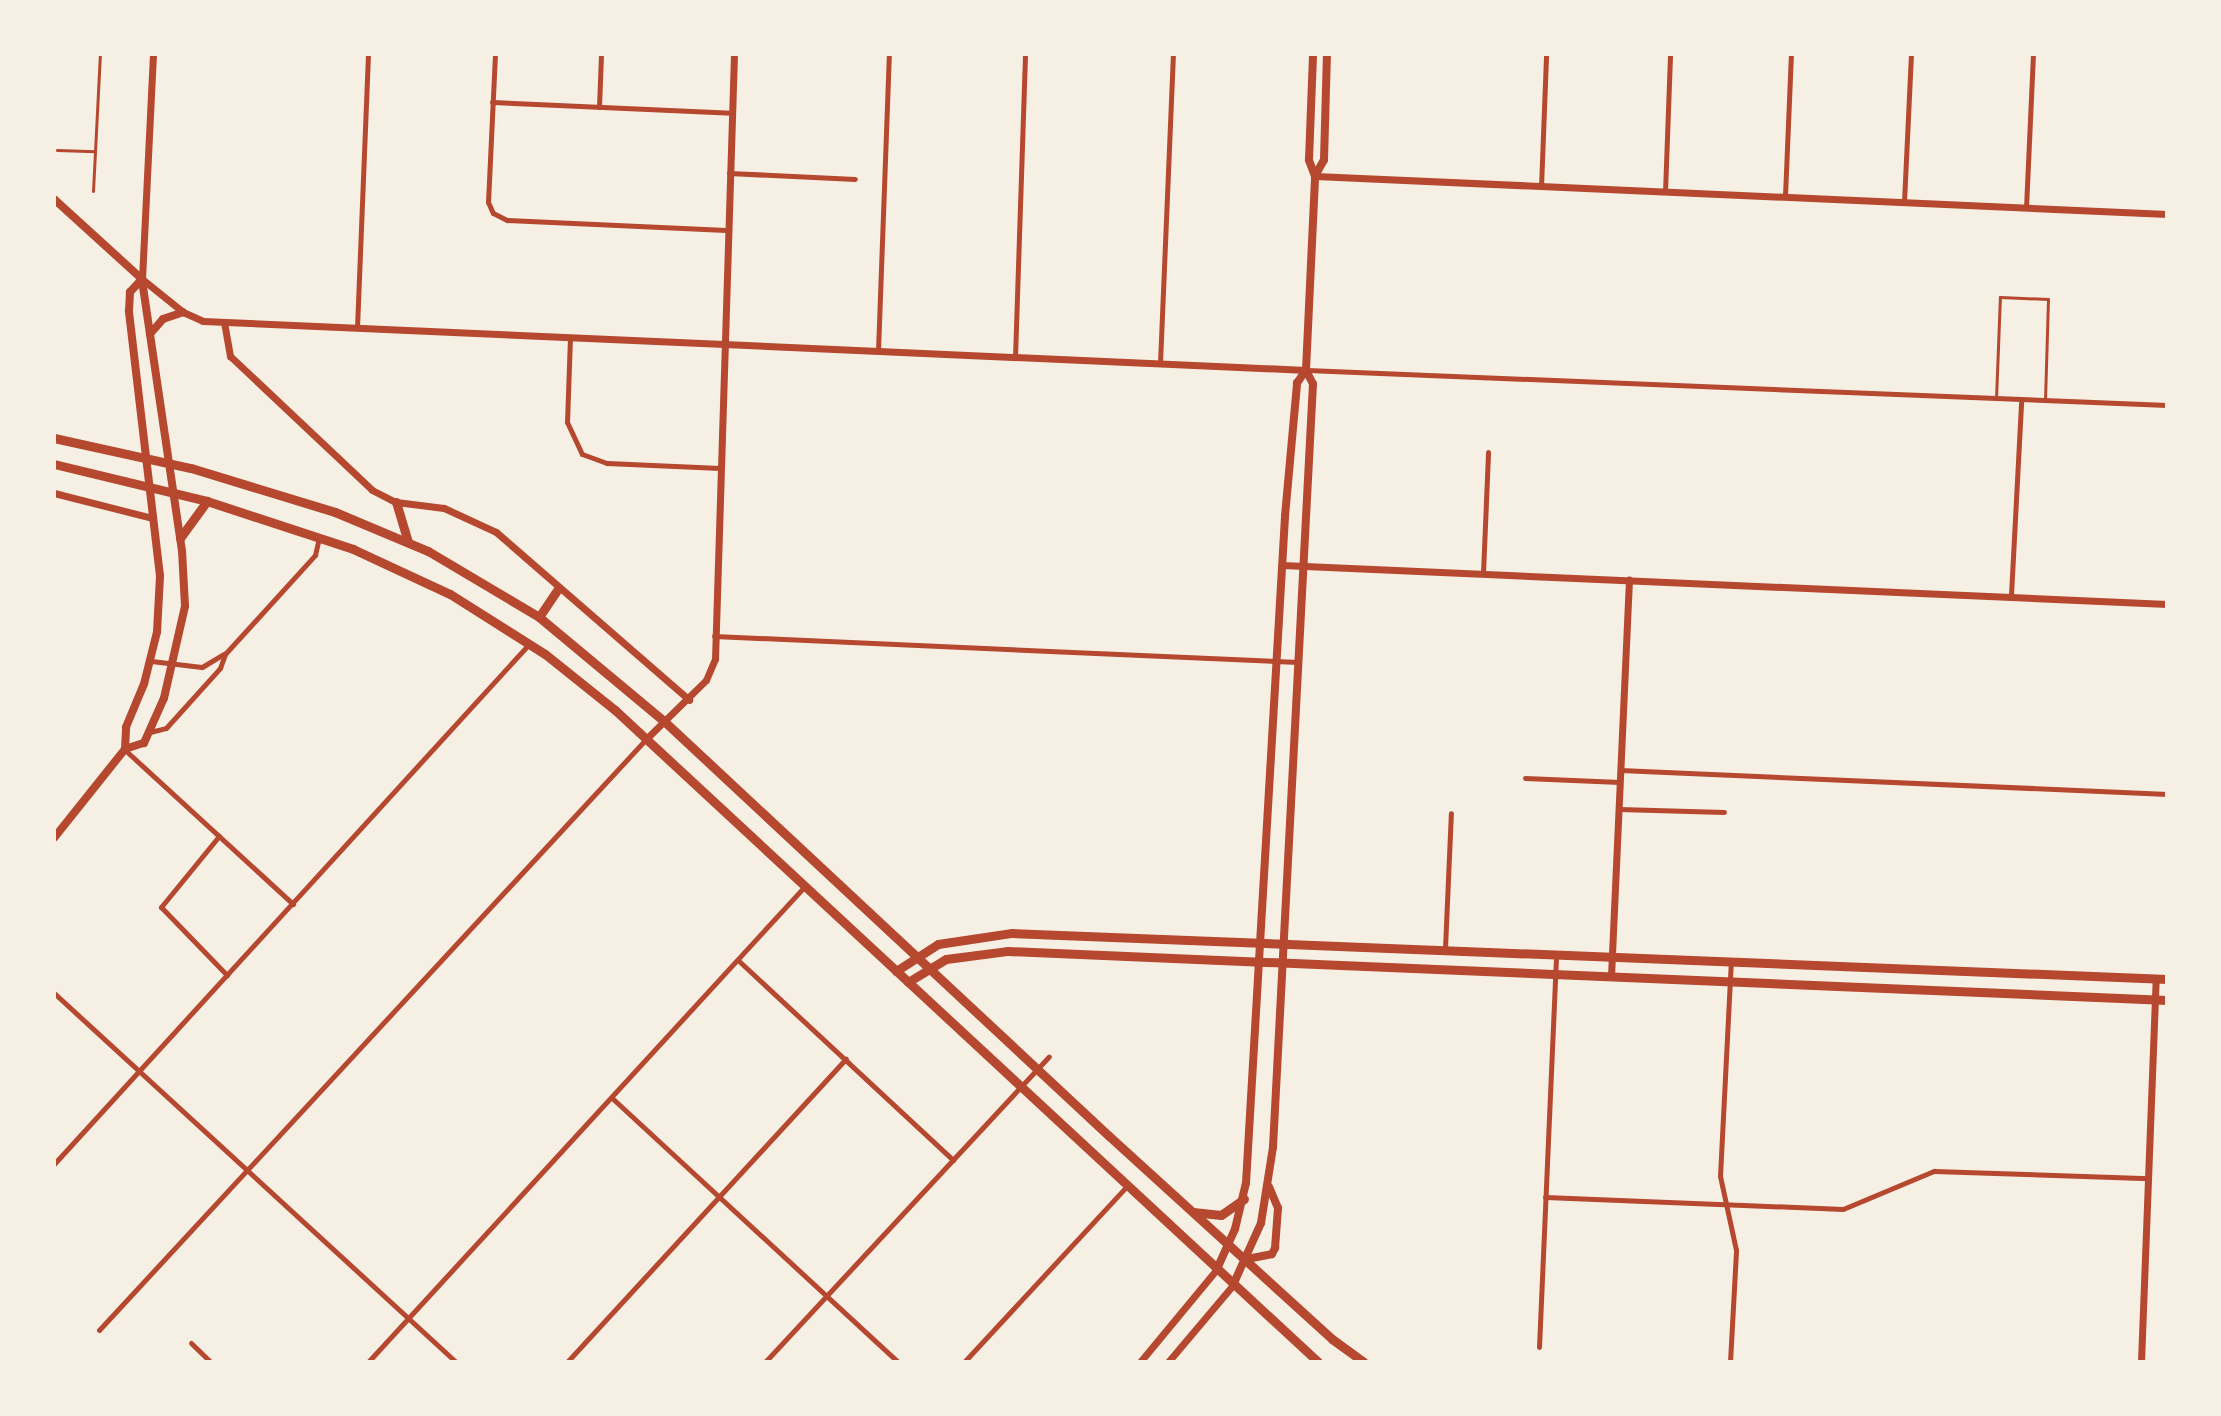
<!DOCTYPE html>
<style>
body{margin:0}
#map{position:relative;width:2221px;height:1416px;overflow:hidden;background:#f6efe4;font-family:"Playfair Display",serif}
div>[style]{position:absolute}
[style*='--x']{left:calc(var(--x)*1px);top:calc(var(--y)*1px);width:calc(var(--w)*1px);rotate:calc(var(--a)*1deg)}
.service>*{height:3px;margin:-1.5px;padding:0 1.5px;transform-origin:1.5px;border-radius:1.5px;background:#b5482f}
.minor>*{height:5px;margin:-2.5px;padding:0 2.5px;transform-origin:2.5px;border-radius:2.5px;background:#b5482f}
.tertiary>*{height:7px;margin:-3.5px;padding:0 3.5px;transform-origin:3.5px;border-radius:3.5px;background:#b5482f}
.secondary>*{height:8px;margin:-4px;padding:0 4px;transform-origin:4px;border-radius:4px;background:#b5482f}
.primary>*{height:9px;margin:-4.5px;padding:0 4.5px;transform-origin:4.5px;border-radius:4.5px;background:#b5482f}
.trunk>*{height:9px;margin:-4.5px;padding:0 4.5px;transform-origin:4.5px;border-radius:4.5px;background:#b5482f}
span{translate:-50% -50%;white-space:nowrap;text-align:center;line-height:1.15;-webkit-text-stroke:8px #f6efe4;paint-order:stroke}
.frame{position:absolute;inset:0;border:56px solid #f6efe4;pointer-events:none}
</style>
<div id="map">
<div class="service">
<div style="--x:57;--y:150;--w:38;--a:2"></div>
<div style="--x:93;--y:191;--w:137;--a:-87.1"></div>
<div style="--x:1996;--y:399;--w:102;--a:-87.8"></div>
<div style="--x:2000;--y:297;--w:48;--a:2.4"></div>
<div style="--x:2048;--y:299;--w:102;--a:91.7"></div>
</div>
<div class="minor">
<div style="--x:495;--y:54;--w:148;--a:92.7"></div>
<div style="--x:488;--y:202;--w:12;--a:66"></div>
<div style="--x:493;--y:213;--w:16;--a:27"></div>
<div style="--x:507;--y:220;--w:219;--a:2.6"></div>
<div style="--x:492;--y:102;--w:239;--a:2.6"></div>
<div style="--x:599;--y:107;--w:53;--a:-87.8"></div>
<div style="--x:729;--y:173;--w:126;--a:2.7"></div>
<div style="--x:1541;--y:187;--w:133;--a:-87.8"></div>
<div style="--x:1665;--y:192;--w:138;--a:-87.9"></div>
<div style="--x:1785;--y:196;--w:142;--a:-87.6"></div>
<div style="--x:1904;--y:202;--w:148;--a:-87.3"></div>
<div style="--x:2026;--y:208;--w:154;--a:-87.4"></div>
<div style="--x:357;--y:328;--w:274;--a:-87.7"></div>
<div style="--x:570;--y:337;--w:85;--a:92"></div>
<div style="--x:567;--y:422;--w:35;--a:65"></div>
<div style="--x:582;--y:454;--w:27;--a:20"></div>
<div style="--x:607;--y:463;--w:113;--a:2.5"></div>
<div style="--x:878;--y:351;--w:297;--a:-87.9"></div>
<div style="--x:1015;--y:357;--w:303;--a:-88.1"></div>
<div style="--x:1160;--y:363;--w:309;--a:-87.6"></div>
<div style="--x:1307;--y:370;--w:861;--a:2.33"></div>
<div style="--x:1483;--y:573;--w:121;--a:-87.6"></div>
<div style="--x:2011;--y:595;--w:194;--a:-87"></div>
<div style="--x:714;--y:636;--w:585;--a:2.55"></div>
<div style="--x:151;--y:661;--w:51;--a:6.7"></div>
<div style="--x:202;--y:667;--w:26;--a:-31"></div>
<div style="--x:150;--y:732;--w:16;--a:-14"></div>
<div style="--x:166;--y:728;--w:81;--a:-48"></div>
<div style="--x:220;--y:668;--w:15;--a:-70"></div>
<div style="--x:225;--y:654;--w:134;--a:-47.7"></div>
<div style="--x:315;--y:555;--w:18;--a:-77"></div>
<div style="--x:125;--y:750;--w:228;--a:42.5"></div>
<div style="--x:1620;--y:770;--w:548;--a:2.51"></div>
<div style="--x:1525;--y:778;--w:95;--a:2.4"></div>
<div style="--x:1619;--y:809;--w:105;--a:1.6"></div>
<div style="--x:219;--y:836;--w:92;--a:129.2"></div>
<div style="--x:161;--y:907;--w:95;--a:45.9"></div>
<div style="--x:1445;--y:948;--w:135;--a:-87.5"></div>
<div style="--x:740;--y:962;--w:291;--a:42.9"></div>
<div style="--x:54;--y:993;--w:546;--a:42.55"></div>
<div style="--x:612;--y:1098;--w:389;--a:42.7"></div>
<div style="--x:54;--y:1164;--w:704;--a:-47.59"></div>
<div style="--x:1545;--y:1197;--w:298;--a:2.3"></div>
<div style="--x:1843;--y:1209;--w:99;--a:-22.7"></div>
<div style="--x:1934;--y:1171;--w:215;--a:1.9"></div>
<div style="--x:99;--y:1330;--w:805;--a:-47.21"></div>
<div style="--x:191;--y:1343;--w:28;--a:44"></div>
<div style="--x:1539;--y:1347;--w:394;--a:-87.5"></div>
<div style="--x:368;--y:1362;--w:645;--a:-47.45"></div>
<div style="--x:567;--y:1362;--w:412;--a:-47.4"></div>
<div style="--x:765;--y:1362;--w:417;--a:-47.1"></div>
<div style="--x:964;--y:1362;--w:240;--a:-47.2"></div>
<div style="--x:1730;--y:1362;--w:112;--a:-86.9"></div>
<div style="--x:1736;--y:1250;--w:76;--a:-102.2"></div>
<div style="--x:1720;--y:1176;--w:215;--a:-87.1"></div>
</div>
<div class="tertiary">
<div style="--x:153;--y:54;--w:225;--a:92.8"></div>
<div style="--x:142;--y:279;--w:53;--a:38.8"></div>
<div style="--x:183;--y:312;--w:22;--a:24"></div>
<div style="--x:203;--y:321;--w:1104;--a:2.54"></div>
<div style="--x:1315;--y:176;--w:853;--a:2.55"></div>
<div style="--x:224;--y:322;--w:35;--a:80"></div>
<div style="--x:230;--y:356;--w:195;--a:43.3"></div>
<div style="--x:372;--y:490;--w:27;--a:27"></div>
<div style="--x:396;--y:502;--w:48;--a:7.1"></div>
<div style="--x:444;--y:508;--w:57;--a:24.8"></div>
<div style="--x:496;--y:532;--w:256;--a:41"></div>
<div style="--x:54;--y:493;--w:101;--a:14.3"></div>
<div style="--x:1282;--y:565;--w:886;--a:2.52"></div>
<div style="--x:646;--y:739;--w:84;--a:-44.5"></div>
<div style="--x:706;--y:680;--w:23;--a:-67"></div>
<div style="--x:715;--y:659;--w:605;--a:-88.2"></div>
<div style="--x:1611;--y:976;--w:397;--a:-87.4"></div>
<div style="--x:1140;--y:1362;--w:121;--a:-50.4"></div>
<div style="--x:1168;--y:1362;--w:101;--a:-49.8"></div>
<div style="--x:2141;--y:1362;--w:383;--a:-87.8"></div>
</div>
<div class="secondary">
<div style="--x:1315;--y:176;--w:18;--a:-61"></div>
<div style="--x:1324;--y:160;--w:106;--a:-88.4"></div>
<div style="--x:54;--y:199;--w:119;--a:42.3"></div>
<div style="--x:150;--y:334;--w:20;--a:-49"></div>
<div style="--x:163;--y:319;--w:21;--a:-19"></div>
<div style="--x:125;--y:749;--w:20;--a:-18"></div>
<div style="--x:144;--y:743;--w:49;--a:-66"></div>
<div style="--x:164;--y:698;--w:94;--a:-77.1"></div>
<div style="--x:185;--y:606;--w:55;--a:-93.1"></div>
<div style="--x:182;--y:551;--w:275;--a:-98.4"></div>
<div style="--x:54;--y:838;--w:114;--a:-51.4"></div>
<div style="--x:125;--y:749;--w:22;--a:-87"></div>
<div style="--x:126;--y:727;--w:47;--a:-67.3"></div>
<div style="--x:144;--y:684;--w:54;--a:-76"></div>
<div style="--x:157;--y:632;--w:56;--a:-86.9"></div>
<div style="--x:160;--y:576;--w:267;--a:-96.7"></div>
<div style="--x:129;--y:311;--w:19;--a:-87"></div>
<div style="--x:130;--y:292;--w:18;--a:-47"></div>
<div style="--x:1247;--y:1259;--w:25;--a:-11"></div>
<div style="--x:1272;--y:1254;--w:7;--a:-63"></div>
<div style="--x:1275;--y:1248;--w:40;--a:-85.7"></div>
<div style="--x:1278;--y:1208;--w:23;--a:-113"></div>
<div style="--x:1217;--y:1269;--w:44;--a:-65.8"></div>
<div style="--x:1235;--y:1229;--w:47;--a:-76.6"></div>
<div style="--x:1246;--y:1183;--w:668;--a:-86.65"></div>
<div style="--x:1285;--y:516;--w:134;--a:-84.8"></div>
<div style="--x:1297;--y:383;--w:16;--a:-55"></div>
<div style="--x:1233;--y:1285;--w:68;--a:-65.7"></div>
<div style="--x:1261;--y:1223;--w:77;--a:-81"></div>
<div style="--x:1273;--y:1147;--w:764;--a:-87"></div>
<div style="--x:1313;--y:384;--w:16;--a:-117"></div>
<div style="--x:1306;--y:370;--w:194;--a:-87.3"></div>
<div style="--x:1315;--y:176;--w:17;--a:-111"></div>
<div style="--x:1309;--y:160;--w:106;--a:-87.8"></div>
</div>
<div class="primary">
<div style="--x:896;--y:971;--w:50;--a:-32.7"></div>
<div style="--x:938;--y:944;--w:75;--a:-8.5"></div>
<div style="--x:1012;--y:933;--w:1156;--a:2.28"></div>
<div style="--x:908;--y:982;--w:44;--a:-31.2"></div>
<div style="--x:946;--y:959;--w:63;--a:-7.4"></div>
<div style="--x:1008;--y:951;--w:1160;--a:2.42"></div>
</div>
<div class="trunk">
<div style="--x:54;--y:438;--w:140;--a:12.4"></div>
<div style="--x:191;--y:468;--w:151;--a:17"></div>
<div style="--x:335;--y:512;--w:101;--a:22.8"></div>
<div style="--x:428;--y:551;--w:129;--a:30.7"></div>
<div style="--x:539;--y:617;--w:164;--a:39.8"></div>
<div style="--x:665;--y:722;--w:607;--a:43"></div>
<div style="--x:1109;--y:1136;--w:302;--a:42.3"></div>
<div style="--x:1332;--y:1339;--w:39;--a:36"></div>
<div style="--x:54;--y:464;--w:157;--a:13.6"></div>
<div style="--x:207;--y:501;--w:154;--a:18.2"></div>
<div style="--x:353;--y:549;--w:107;--a:24.9"></div>
<div style="--x:450;--y:594;--w:112;--a:32.3"></div>
<div style="--x:545;--y:654;--w:90;--a:38.7"></div>
<div style="--x:615;--y:710;--w:959;--a:42.84"></div>
<div style="--x:396;--y:502;--w:42;--a:73.3"></div>
<div style="--x:180;--y:538;--w:46;--a:-53.9"></div>
<div style="--x:539;--y:617;--w:34;--a:-56"></div>
<div style="--x:1193;--y:1212;--w:28;--a:6"></div>
<div style="--x:1221;--y:1215;--w:28;--a:-35"></div>
</div>
<div class="frame"></div>
</div>
